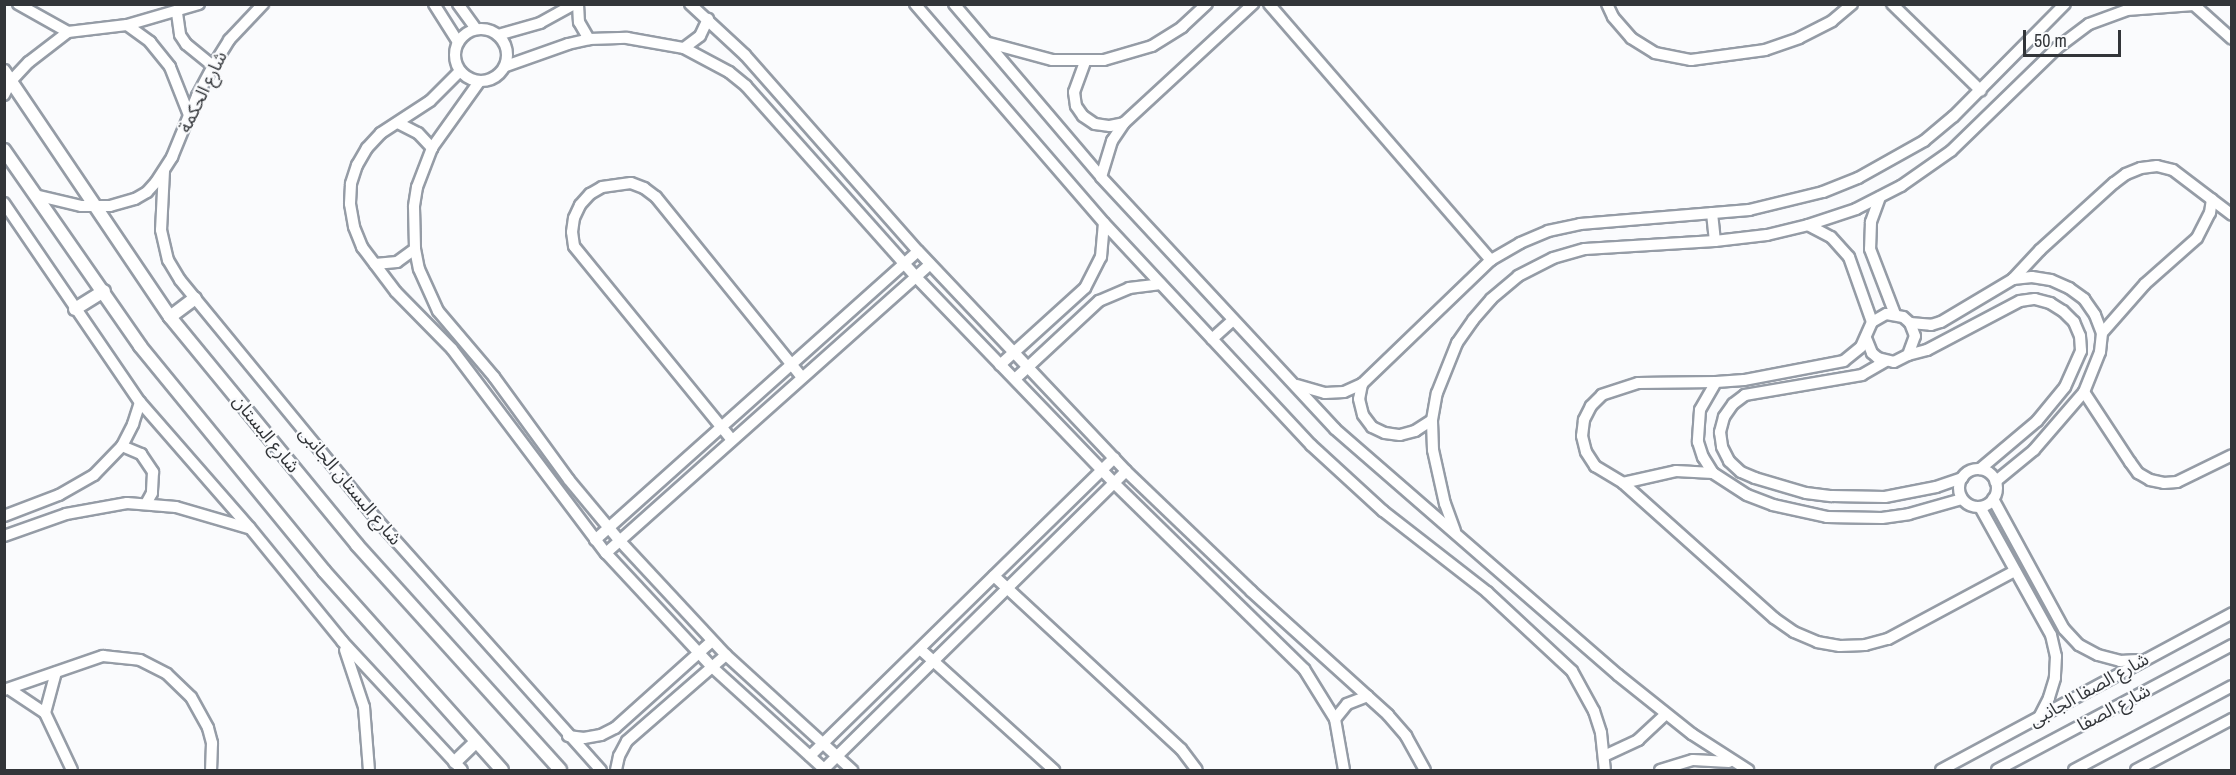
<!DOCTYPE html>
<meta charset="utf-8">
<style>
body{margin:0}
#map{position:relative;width:2236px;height:775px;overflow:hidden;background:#fafbfd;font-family:"Archivo Narrow","Noto Sans Arabic",sans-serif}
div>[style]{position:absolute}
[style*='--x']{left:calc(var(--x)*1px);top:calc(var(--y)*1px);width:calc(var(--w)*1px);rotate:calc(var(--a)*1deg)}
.roads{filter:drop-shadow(2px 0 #959ca6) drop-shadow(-2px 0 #959ca6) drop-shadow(0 2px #959ca6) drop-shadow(0 -2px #959ca6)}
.minor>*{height:10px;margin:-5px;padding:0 5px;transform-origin:5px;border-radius:5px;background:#fff}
.minor>.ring{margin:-5px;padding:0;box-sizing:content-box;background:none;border:10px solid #fff;border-radius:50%}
.tertiary>*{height:12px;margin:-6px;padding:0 6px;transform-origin:6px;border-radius:6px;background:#fff}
span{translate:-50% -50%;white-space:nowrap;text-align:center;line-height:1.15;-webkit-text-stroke:4.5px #fafbfd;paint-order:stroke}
.street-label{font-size:18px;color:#323539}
.frame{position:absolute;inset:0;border:6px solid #323539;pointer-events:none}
.scale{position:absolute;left:2023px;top:30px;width:98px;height:27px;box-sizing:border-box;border:3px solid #323539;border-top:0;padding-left:8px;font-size:18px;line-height:21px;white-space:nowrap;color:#323539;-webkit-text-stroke:4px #fafbfd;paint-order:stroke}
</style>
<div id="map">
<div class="roads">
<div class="minor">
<div style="--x:18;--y:4;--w:57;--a:29.2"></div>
<div style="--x:434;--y:4;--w:45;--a:57.7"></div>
<div style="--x:458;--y:4;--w:31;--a:54"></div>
<div style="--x:578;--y:4;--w:18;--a:87"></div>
<div style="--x:579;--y:22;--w:20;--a:60"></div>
<div style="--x:690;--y:4;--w:75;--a:42.8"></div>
<div style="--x:745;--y:55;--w:261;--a:48.6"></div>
<div style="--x:918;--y:251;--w:303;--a:46.6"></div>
<div style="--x:1126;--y:471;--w:173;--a:43.8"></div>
<div style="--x:1251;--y:591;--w:185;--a:42.1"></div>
<div style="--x:1388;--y:715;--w:28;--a:49"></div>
<div style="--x:1406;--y:736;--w:39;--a:61"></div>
<div style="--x:915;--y:4;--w:289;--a:49.2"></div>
<div style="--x:1104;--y:223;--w:304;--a:47"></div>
<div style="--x:1311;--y:445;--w:98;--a:42.5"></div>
<div style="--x:1383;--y:511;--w:132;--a:37.9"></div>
<div style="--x:1487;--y:592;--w:116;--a:42.9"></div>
<div style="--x:1572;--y:671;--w:46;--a:61.2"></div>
<div style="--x:1594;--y:711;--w:23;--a:72"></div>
<div style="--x:1601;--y:733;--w:37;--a:84"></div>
<div style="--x:954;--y:4;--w:227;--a:49.6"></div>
<div style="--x:1101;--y:177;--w:344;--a:47.1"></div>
<div style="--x:1335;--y:429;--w:375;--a:41"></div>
<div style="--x:1618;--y:675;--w:95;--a:38.6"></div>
<div style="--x:1692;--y:734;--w:67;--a:32.7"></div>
<div style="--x:1269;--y:4;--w:339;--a:49.1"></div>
<div style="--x:1607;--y:4;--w:14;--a:65"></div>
<div style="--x:1613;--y:17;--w:28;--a:49"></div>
<div style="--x:1631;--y:38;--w:28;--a:32"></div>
<div style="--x:1655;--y:53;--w:37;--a:11"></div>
<div style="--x:1691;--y:60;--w:75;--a:-7.7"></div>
<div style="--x:1765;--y:50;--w:36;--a:-19"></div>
<div style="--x:1799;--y:38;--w:37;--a:-27"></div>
<div style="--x:1832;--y:21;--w:26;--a:-40"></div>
<div style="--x:1892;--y:4;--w:124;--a:44.3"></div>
<div style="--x:2193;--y:4;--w:52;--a:41.9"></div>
<div style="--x:177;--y:13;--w:22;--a:82"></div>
<div style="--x:180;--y:35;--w:11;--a:56"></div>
<div style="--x:186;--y:44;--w:35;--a:39"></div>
<div style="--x:127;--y:25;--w:29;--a:36"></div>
<div style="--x:150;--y:42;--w:32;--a:51"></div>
<div style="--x:170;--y:67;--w:52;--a:68.4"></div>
<div class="ring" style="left:455px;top:29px;width:42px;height:42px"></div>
<div style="--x:498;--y:35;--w:44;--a:-15.9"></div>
<div style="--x:540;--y:23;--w:39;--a:-29"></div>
<div style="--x:989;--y:43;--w:65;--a:15.1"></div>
<div style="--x:1052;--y:60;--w:52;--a:0"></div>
<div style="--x:1104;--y:60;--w:50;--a:-16.3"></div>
<div style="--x:1152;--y:46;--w:36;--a:-32"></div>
<div style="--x:1182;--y:27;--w:34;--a:-43"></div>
<div style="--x:684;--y:48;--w:20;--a:-37"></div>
<div style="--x:700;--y:36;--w:19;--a:-65"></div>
<div style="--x:1085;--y:62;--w:32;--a:110"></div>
<div style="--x:1074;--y:92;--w:14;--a:82"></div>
<div style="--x:1076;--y:106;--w:12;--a:55"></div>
<div style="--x:1083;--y:116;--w:14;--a:34"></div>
<div style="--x:1095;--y:124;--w:15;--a:8"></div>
<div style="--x:1110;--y:126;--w:14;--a:-12"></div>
<div style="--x:506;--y:66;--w:66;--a:-19.5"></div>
<div style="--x:568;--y:44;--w:22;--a:-13"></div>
<div style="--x:589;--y:39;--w:38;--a:-2"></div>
<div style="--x:627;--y:38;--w:58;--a:10"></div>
<div style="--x:684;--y:48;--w:51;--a:28.1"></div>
<div style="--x:729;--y:72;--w:22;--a:39"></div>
<div style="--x:746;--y:86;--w:254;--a:48.3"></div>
<div style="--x:915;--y:276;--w:287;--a:46.1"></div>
<div style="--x:1114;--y:483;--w:266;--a:44.4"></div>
<div style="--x:1304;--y:669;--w:59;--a:58.2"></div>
<div style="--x:1335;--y:719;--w:52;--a:80"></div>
<div style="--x:460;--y:71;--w:42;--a:135"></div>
<div style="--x:430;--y:101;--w:59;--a:146.9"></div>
<div style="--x:381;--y:133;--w:21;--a:133"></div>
<div style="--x:367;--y:148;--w:20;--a:120"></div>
<div style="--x:357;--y:165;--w:20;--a:108"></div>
<div style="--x:351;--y:184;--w:20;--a:93"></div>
<div style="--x:350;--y:204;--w:23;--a:80"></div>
<div style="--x:354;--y:227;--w:22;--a:68"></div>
<div style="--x:362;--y:247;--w:56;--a:52.9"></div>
<div style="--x:396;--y:292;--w:80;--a:45.5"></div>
<div style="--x:452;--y:349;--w:256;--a:53"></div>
<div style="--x:606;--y:553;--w:156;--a:47.1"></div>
<div style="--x:712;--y:667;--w:153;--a:42.3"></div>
<div style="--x:479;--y:82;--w:81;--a:125.5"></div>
<div style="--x:432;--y:148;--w:42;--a:111"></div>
<div style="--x:417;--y:187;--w:20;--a:99"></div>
<div style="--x:414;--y:207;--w:42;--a:88.6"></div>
<div style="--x:415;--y:249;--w:20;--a:79"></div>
<div style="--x:419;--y:269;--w:46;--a:65.7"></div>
<div style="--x:438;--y:311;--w:87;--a:49.7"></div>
<div style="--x:494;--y:377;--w:127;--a:53.9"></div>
<div style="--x:569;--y:480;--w:78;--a:50.2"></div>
<div style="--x:619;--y:540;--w:157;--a:47.1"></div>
<div style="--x:726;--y:655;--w:171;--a:42.4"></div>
<div style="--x:4;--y:95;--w:16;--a:-63"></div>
<div style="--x:11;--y:81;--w:26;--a:-47"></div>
<div style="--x:29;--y:62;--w:49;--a:-37.6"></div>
<div style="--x:68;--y:32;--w:59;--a:-6.8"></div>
<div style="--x:127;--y:25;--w:75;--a:-16.3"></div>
<div style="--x:398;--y:123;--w:22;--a:27"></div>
<div style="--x:418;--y:133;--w:21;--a:47"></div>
<div style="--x:164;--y:171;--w:59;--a:92.9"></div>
<div style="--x:161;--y:230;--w:31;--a:77"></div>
<div style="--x:168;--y:260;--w:23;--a:59"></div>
<div style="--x:180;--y:280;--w:313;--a:50.6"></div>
<div style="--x:379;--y:522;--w:333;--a:48.2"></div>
<div style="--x:1101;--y:177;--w:38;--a:-73"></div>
<div style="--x:1112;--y:141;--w:22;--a:-56"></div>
<div style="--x:1124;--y:123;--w:176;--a:-42.7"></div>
<div style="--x:35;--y:195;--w:47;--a:13.4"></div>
<div style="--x:81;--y:206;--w:29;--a:0"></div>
<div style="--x:110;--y:206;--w:26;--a:-16"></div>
<div style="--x:135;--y:199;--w:14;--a:-30"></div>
<div style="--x:147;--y:192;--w:13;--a:-48"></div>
<div style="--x:156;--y:182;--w:30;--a:-57"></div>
<div style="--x:172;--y:157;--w:66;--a:-67.7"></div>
<div style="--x:197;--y:96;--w:34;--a:-62"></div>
<div style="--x:213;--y:66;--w:31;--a:-58"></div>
<div style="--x:229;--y:40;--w:50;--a:-46.6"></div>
<div style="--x:1880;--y:197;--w:27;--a:110"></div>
<div style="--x:1871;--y:222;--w:27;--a:92"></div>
<div style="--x:1870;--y:249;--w:70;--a:69"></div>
<div style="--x:4;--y:203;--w:241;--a:55.7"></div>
<div style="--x:140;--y:402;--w:167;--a:48.9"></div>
<div style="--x:250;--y:528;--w:146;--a:50.8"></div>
<div style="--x:342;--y:641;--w:176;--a:47.1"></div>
<div style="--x:1712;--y:213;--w:28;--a:84"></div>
<div style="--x:1808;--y:225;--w:26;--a:28"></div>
<div style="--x:1831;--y:237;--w:27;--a:48"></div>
<div style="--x:1849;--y:257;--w:69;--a:70.5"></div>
<div style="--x:375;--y:264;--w:22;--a:-5"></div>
<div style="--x:397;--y:262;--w:22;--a:-36"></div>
<div style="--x:2013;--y:279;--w:40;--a:-47"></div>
<div style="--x:2040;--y:250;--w:100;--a:-42.2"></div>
<div style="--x:2114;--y:183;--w:15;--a:-37"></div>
<div style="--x:2126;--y:174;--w:16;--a:-22"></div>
<div style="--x:2141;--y:168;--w:16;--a:-7"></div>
<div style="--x:2157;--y:166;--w:16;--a:14"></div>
<div style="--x:2173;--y:170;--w:74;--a:37.3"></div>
<div style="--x:1910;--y:323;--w:21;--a:5"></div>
<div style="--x:1931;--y:325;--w:10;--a:-17"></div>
<div style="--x:1941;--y:322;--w:84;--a:-30.8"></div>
<div style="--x:2013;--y:279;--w:19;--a:-6"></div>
<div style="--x:2032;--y:277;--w:19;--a:9"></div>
<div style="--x:2051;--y:280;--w:20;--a:24"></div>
<div style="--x:2069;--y:288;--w:19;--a:36"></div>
<div style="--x:2084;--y:299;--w:19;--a:55"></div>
<div style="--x:2095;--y:315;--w:19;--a:69"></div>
<div style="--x:2102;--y:333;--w:19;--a:96"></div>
<div style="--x:2100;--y:352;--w:43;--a:111.8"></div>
<div style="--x:2084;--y:392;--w:77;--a:130.8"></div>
<div style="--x:2034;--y:450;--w:50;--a:140.6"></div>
<div style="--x:2102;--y:333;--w:65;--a:-48.7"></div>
<div style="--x:2145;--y:284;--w:69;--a:-41.5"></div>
<div style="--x:2197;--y:238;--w:28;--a:-63"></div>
<div style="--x:2210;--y:213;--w:14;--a:-82"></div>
<div style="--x:1866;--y:338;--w:16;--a:68"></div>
<div style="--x:1872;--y:353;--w:8;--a:40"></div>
<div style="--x:1878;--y:358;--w:16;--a:14"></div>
<div style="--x:1894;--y:362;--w:16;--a:-27"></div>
<div style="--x:1908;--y:355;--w:20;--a:-70"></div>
<div style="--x:1915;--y:336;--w:14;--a:-111"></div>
<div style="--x:1910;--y:323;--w:9;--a:-139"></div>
<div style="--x:1903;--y:317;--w:17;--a:-170"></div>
<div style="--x:1886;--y:314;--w:16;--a:150"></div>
<div style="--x:1872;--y:322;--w:27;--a:114"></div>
<div style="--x:1861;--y:347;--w:22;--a:141"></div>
<div style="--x:1844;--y:361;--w:102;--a:169.2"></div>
<div style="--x:1744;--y:380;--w:28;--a:176"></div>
<div style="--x:1716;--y:382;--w:32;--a:120"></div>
<div style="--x:1700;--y:410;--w:32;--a:94"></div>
<div style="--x:1698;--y:442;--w:16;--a:72"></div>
<div style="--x:1703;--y:457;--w:19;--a:58"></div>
<div style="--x:1713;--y:473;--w:40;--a:32.9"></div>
<div style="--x:1747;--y:495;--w:28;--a:21"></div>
<div style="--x:1773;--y:505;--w:55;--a:12.5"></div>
<div style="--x:1827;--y:517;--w:55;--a:1"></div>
<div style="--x:1882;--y:518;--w:27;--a:-8"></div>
<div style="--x:1909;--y:514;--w:55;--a:-15.8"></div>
<div style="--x:1212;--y:339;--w:28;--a:-42"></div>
<div style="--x:1908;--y:355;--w:20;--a:-15"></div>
<div style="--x:1927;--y:350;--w:105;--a:-27.8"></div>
<div style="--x:2020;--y:301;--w:15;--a:-8"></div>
<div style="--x:2035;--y:299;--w:16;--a:15"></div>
<div style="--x:2050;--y:303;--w:15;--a:32"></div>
<div style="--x:2063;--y:311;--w:16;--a:45"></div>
<div style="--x:2074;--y:322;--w:15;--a:67"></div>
<div style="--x:2080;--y:336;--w:15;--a:86"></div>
<div style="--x:2081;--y:351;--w:39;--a:114"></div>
<div style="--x:2065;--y:387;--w:44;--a:129.5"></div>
<div style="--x:2037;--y:421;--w:75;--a:139.9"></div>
<div style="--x:1886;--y:361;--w:28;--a:150"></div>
<div style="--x:1862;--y:375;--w:119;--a:170.3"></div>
<div style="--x:1745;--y:395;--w:15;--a:143"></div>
<div style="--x:1733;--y:404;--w:16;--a:125"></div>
<div style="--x:1724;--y:417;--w:16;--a:105"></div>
<div style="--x:1720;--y:432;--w:15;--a:82"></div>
<div style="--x:1722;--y:447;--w:16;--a:63"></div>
<div style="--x:1729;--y:461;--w:16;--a:43"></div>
<div style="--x:1741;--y:472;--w:15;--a:23"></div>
<div style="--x:1755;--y:478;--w:53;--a:16.4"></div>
<div style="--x:1806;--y:493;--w:26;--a:7"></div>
<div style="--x:1832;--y:496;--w:53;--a:1.1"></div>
<div style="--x:1885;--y:497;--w:52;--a:-11.1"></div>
<div style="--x:1936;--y:487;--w:28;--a:-19"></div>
<div style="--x:1000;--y:365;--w:115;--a:-42.2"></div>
<div style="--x:1085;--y:288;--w:35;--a:-63"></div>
<div style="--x:1101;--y:257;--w:34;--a:-85"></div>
<div style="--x:1015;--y:379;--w:115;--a:-42.9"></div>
<div style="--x:1099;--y:301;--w:33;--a:-23"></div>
<div style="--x:1129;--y:288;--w:32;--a:-7"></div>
<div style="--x:1716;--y:382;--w:78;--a:179.3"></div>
<div style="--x:1638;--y:383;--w:38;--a:162"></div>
<div style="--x:1602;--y:395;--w:16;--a:135"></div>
<div style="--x:1591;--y:406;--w:16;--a:117"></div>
<div style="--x:1584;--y:420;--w:16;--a:97"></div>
<div style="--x:1582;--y:436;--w:16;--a:76"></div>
<div style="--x:1586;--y:452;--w:17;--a:57"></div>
<div style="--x:1595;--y:466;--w:33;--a:31"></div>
<div style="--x:1623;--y:483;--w:203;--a:41.8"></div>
<div style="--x:1774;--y:618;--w:24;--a:35"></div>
<div style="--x:1794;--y:632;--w:25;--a:23"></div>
<div style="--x:1817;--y:642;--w:23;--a:10"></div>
<div style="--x:1840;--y:646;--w:25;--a:-2"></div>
<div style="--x:1865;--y:645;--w:24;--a:-15"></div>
<div style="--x:1888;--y:639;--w:144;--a:-28.2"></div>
<div style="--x:1362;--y:384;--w:15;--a:101"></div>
<div style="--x:1359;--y:399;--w:16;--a:76"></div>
<div style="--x:1363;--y:415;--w:15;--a:53"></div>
<div style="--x:1372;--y:427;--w:14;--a:25"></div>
<div style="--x:1385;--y:433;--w:15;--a:8"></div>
<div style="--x:1400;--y:435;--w:16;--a:-15"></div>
<div style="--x:1415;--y:431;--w:20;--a:-33"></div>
<div style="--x:1297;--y:385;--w:29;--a:16"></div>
<div style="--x:1325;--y:393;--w:19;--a:-3"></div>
<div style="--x:1344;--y:392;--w:20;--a:-24"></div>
<div style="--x:1362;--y:384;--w:179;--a:-43.9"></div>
<div style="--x:1491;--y:260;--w:34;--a:-30"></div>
<div style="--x:1520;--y:243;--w:30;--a:-23"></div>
<div style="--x:1548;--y:231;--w:33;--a:-12"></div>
<div style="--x:1580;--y:224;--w:170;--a:-4.7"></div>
<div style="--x:1749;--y:210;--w:76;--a:-13.7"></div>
<div style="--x:1823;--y:192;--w:38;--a:-22"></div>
<div style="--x:1858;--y:178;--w:76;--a:-29.3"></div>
<div style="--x:1924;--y:141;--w:38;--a:-40"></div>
<div style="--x:1953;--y:117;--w:159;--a:-45.3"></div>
<div style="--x:2084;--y:392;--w:84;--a:56.7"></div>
<div style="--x:2130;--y:462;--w:14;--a:54"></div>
<div style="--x:2138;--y:473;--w:14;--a:30"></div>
<div style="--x:2150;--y:480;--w:14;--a:12"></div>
<div style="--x:2164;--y:483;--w:13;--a:-4"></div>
<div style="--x:2177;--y:482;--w:61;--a:-26.1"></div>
<div style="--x:732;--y:440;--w:250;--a:-129.2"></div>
<div style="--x:574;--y:246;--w:14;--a:-98"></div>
<div style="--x:572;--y:232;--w:14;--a:-82"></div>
<div style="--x:574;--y:218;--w:14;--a:-65"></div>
<div style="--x:580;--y:205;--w:15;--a:-48"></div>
<div style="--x:590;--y:194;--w:14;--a:-30"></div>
<div style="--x:602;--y:187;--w:29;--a:-8"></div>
<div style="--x:631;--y:183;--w:14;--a:21"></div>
<div style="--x:644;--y:188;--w:15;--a:37"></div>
<div style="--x:656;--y:197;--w:232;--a:51"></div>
<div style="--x:122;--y:446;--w:21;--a:23"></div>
<div style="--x:141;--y:454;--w:22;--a:56"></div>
<div style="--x:153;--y:472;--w:21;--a:93"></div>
<div style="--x:152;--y:493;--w:10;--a:119"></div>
<div class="ring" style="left:1959px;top:469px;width:28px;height:28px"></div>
<div style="--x:1623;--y:483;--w:54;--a:-12.8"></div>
<div style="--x:1676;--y:471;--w:37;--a:3"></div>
<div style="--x:1993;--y:499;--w:148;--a:61.4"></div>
<div style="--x:2064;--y:629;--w:22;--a:47"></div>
<div style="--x:2079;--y:645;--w:21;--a:28"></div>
<div style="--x:2098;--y:655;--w:23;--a:15"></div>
<div style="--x:2120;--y:661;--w:18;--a:-3"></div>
<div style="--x:1980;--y:507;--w:146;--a:61"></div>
<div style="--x:2051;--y:635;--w:22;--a:77"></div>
<div style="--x:2056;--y:656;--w:22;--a:93"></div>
<div style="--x:2055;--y:678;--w:21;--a:107"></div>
<div style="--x:2049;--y:698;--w:20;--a:117"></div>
<div style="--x:4;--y:516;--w:59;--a:-20.9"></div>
<div style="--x:59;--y:495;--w:40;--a:-29.7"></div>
<div style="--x:94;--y:475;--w:40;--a:-46"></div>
<div style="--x:122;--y:446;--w:25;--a:-63"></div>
<div style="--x:133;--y:424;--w:23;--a:-72"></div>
<div style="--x:1455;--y:531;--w:29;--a:-110"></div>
<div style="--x:1445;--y:504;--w:55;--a:-102.5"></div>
<div style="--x:1433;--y:450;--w:30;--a:-92"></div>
<div style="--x:1432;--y:420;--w:27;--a:-80"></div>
<div style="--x:1437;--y:393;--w:54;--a:-68.2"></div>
<div style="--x:1457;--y:343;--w:28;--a:-55"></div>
<div style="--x:1473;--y:320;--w:28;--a:-49"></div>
<div style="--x:1491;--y:299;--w:35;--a:-40"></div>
<div style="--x:1518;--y:276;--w:39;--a:-27"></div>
<div style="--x:1553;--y:258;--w:33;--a:-16"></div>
<div style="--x:1585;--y:249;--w:130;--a:-3.5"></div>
<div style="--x:1715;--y:241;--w:52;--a:-6.6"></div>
<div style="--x:1767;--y:235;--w:42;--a:-13.7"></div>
<div style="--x:1808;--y:225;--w:51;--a:-18.4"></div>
<div style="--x:1856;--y:209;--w:51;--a:-27.1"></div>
<div style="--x:1901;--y:186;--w:61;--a:-35"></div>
<div style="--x:1951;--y:151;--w:148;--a:-44.2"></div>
<div style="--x:2057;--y:48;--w:40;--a:-37"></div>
<div style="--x:2089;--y:24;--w:40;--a:-20.2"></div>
<div style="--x:2127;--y:10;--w:67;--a:-4.3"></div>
<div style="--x:4;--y:536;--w:66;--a:-19.5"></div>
<div style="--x:66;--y:514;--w:62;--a:-10.2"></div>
<div style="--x:127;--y:503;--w:49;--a:4.7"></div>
<div style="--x:176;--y:507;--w:75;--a:16.3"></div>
<div style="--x:595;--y:540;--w:433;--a:-41.8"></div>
<div style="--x:606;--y:553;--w:434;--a:-41.7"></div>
<div style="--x:994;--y:576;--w:255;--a:42.8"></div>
<div style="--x:1181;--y:749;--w:26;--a:53"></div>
<div style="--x:920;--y:649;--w:181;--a:42.1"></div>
<div style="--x:345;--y:650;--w:60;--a:71.6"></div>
<div style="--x:364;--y:707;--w:63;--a:85.5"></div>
<div style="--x:9;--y:689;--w:43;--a:33.7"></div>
<div style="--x:45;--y:713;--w:63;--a:64.7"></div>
<div style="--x:4;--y:690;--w:105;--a:-19"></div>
<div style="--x:103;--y:656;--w:37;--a:6"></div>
<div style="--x:140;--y:660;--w:30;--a:27"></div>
<div style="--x:167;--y:674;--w:33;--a:44"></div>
<div style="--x:191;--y:697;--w:35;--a:61"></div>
<div style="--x:208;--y:728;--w:16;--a:75"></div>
<div style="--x:212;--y:743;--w:27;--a:92"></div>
<div style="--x:45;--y:713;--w:42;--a:-75"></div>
<div style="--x:1335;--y:719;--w:19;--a:-51"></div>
<div style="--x:1347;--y:704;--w:22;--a:-21"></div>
<div style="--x:568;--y:736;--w:16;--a:7"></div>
<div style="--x:584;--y:738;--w:17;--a:-10"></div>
<div style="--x:601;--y:735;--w:16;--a:-27"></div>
<div style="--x:615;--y:728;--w:130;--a:-41.9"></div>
<div style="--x:810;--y:756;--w:426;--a:-44.4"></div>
<div style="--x:1604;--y:756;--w:38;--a:-25"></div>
<div style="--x:1638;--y:740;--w:38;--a:-43"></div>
<div style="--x:824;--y:769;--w:424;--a:-44.6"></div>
<div style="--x:616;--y:770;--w:14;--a:-78"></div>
<div style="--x:619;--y:756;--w:17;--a:-62"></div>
<div style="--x:627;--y:741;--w:131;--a:-41"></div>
<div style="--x:1660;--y:770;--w:34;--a:-17"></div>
<div style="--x:1693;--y:760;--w:36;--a:3"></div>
<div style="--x:1941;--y:770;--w:331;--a:-28.3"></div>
<div style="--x:1997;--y:770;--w:266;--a:-28"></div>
<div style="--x:2074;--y:770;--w:179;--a:-28"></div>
<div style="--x:2136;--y:770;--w:109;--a:-28"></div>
</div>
<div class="tertiary">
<div style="--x:4;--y:71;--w:297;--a:56"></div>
<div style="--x:170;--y:317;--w:295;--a:50.6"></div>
<div style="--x:357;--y:545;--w:303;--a:47.9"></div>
<div style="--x:4;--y:150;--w:239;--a:55.2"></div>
<div style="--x:140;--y:346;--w:291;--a:50.7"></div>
<div style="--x:324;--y:571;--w:267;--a:48.2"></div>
<div style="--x:75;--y:309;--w:34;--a:-32"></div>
<div style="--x:170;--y:317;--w:31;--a:-37"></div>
<div style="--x:455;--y:762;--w:28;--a:-44"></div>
</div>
</div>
<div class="street-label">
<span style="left:203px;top:92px;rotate:-64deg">شارع الحكمة</span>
<span style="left:266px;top:434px;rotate:51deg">شارع البستان</span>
<span style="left:350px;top:486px;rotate:50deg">شارع البستان الجانبى</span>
<span style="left:2089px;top:690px;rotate:-29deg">شارع الصفا الجانبى</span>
<span style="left:2114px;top:708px;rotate:-28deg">شارع الصفا</span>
</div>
<div class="frame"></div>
<div class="scale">50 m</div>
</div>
